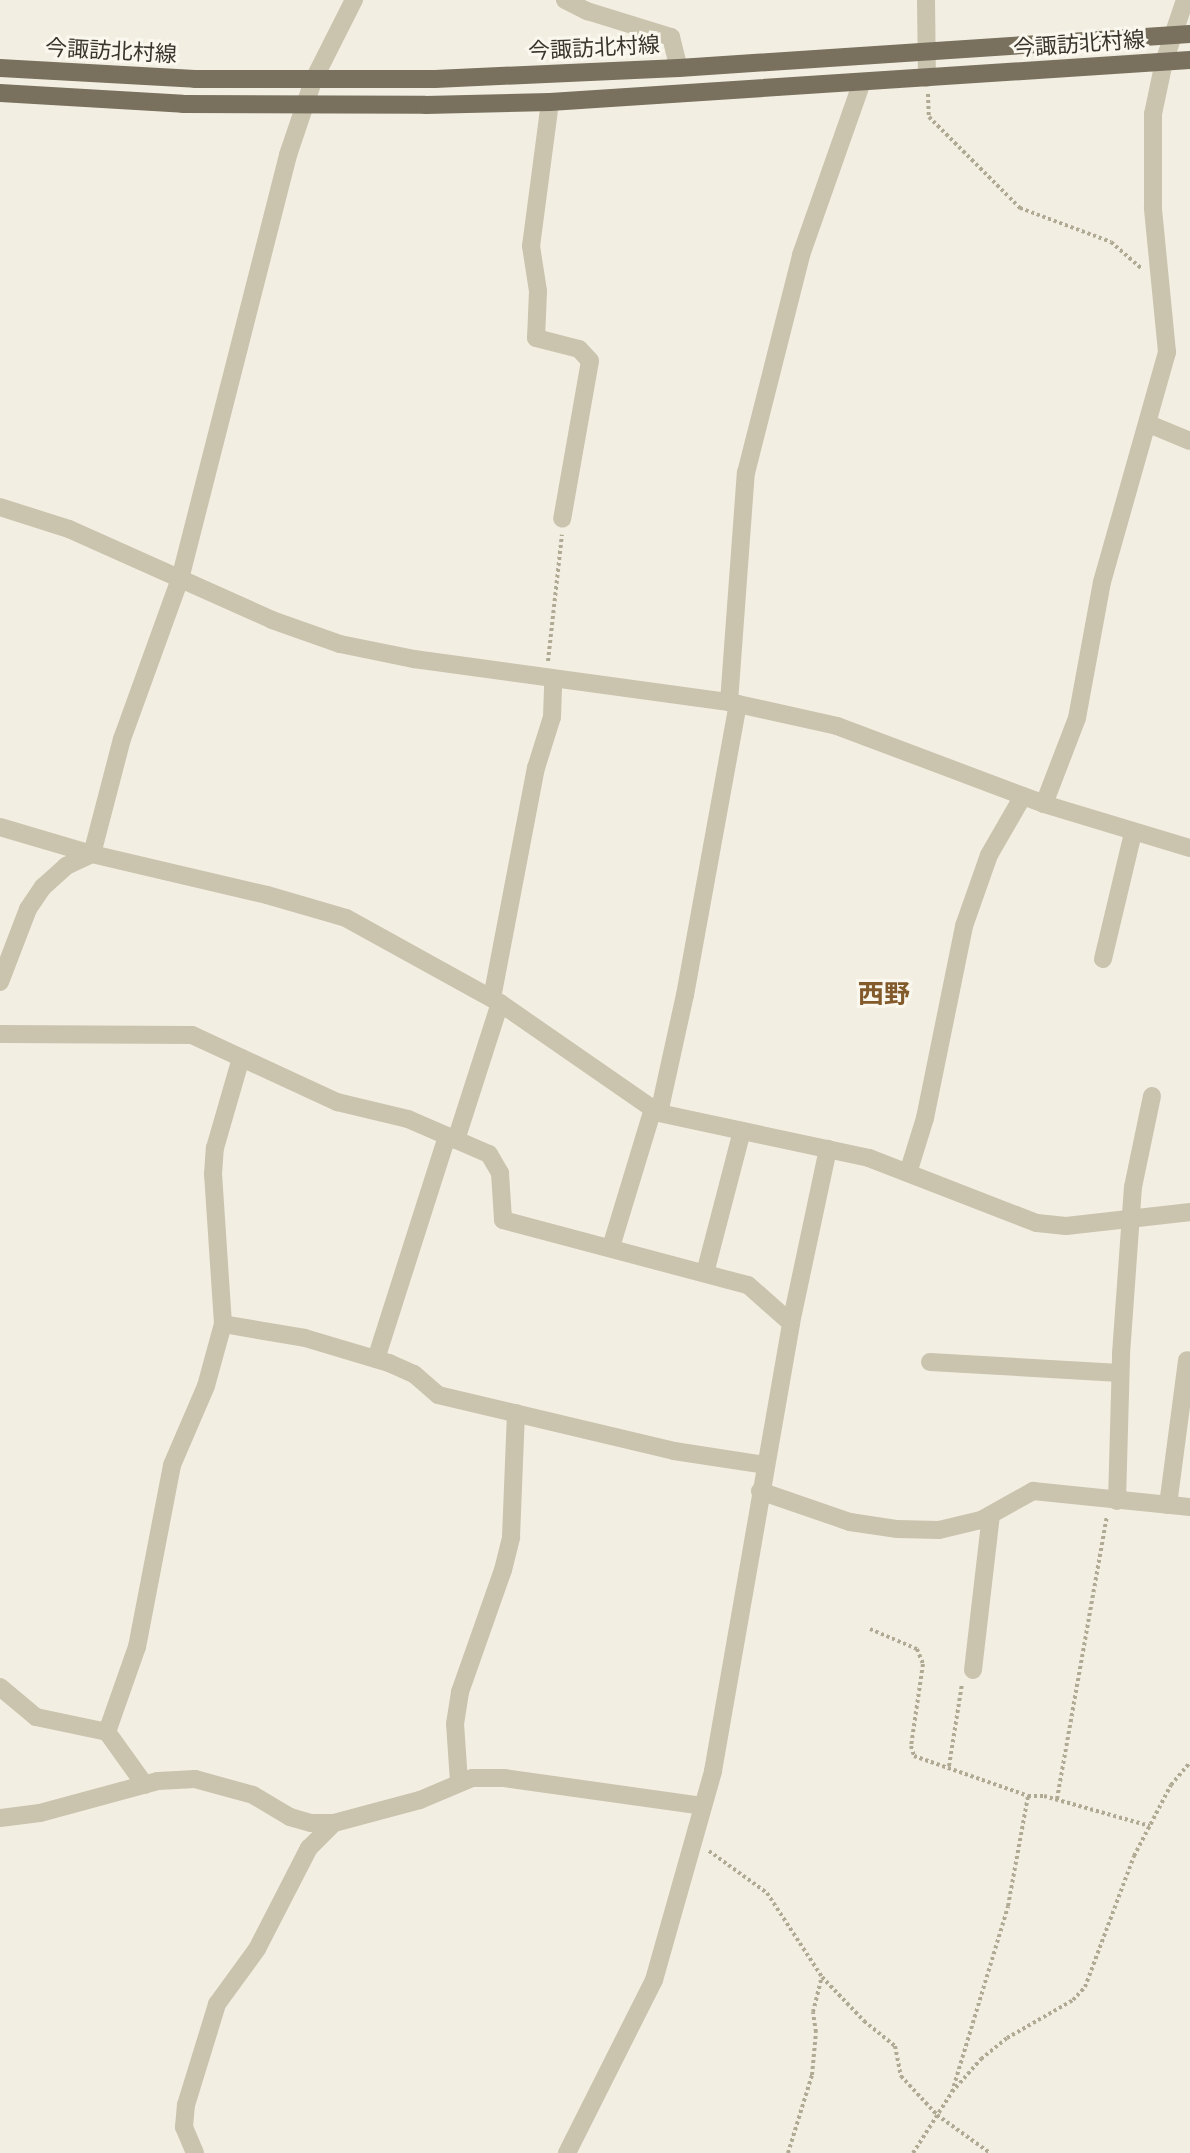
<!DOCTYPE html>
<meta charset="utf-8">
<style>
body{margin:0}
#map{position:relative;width:1190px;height:2153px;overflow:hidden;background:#f2efe2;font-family:"PT Sans Narrow","Noto Sans JP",sans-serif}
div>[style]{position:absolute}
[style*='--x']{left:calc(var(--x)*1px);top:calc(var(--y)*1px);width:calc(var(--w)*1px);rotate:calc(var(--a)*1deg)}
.path>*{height:4px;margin-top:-2px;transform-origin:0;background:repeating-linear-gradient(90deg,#b0a994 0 3px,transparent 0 6px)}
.minor>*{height:18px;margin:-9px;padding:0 9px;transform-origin:9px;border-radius:9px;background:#cac3ae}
.major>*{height:18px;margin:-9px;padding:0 9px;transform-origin:9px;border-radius:9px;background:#79705e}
span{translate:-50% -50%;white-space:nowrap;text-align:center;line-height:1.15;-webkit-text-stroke:6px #faf8ee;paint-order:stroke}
.street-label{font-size:22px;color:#39342c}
.quarter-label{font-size:26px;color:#825a2b;font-weight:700}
</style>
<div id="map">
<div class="path">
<div style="--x:928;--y:94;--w:23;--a:88"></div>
<div style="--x:929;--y:117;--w:129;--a:45"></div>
<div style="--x:1020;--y:208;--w:97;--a:20.5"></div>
<div style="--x:1111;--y:242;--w:40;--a:41"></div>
<div style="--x:548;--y:661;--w:127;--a:-83.7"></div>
<div style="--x:870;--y:1629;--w:51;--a:23.1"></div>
<div style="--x:917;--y:1649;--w:16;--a:68"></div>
<div style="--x:923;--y:1664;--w:83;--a:98.3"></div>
<div style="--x:911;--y:1746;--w:10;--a:73"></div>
<div style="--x:914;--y:1756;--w:121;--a:19.3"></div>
<div style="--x:1028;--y:1796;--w:16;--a:0"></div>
<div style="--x:1044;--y:1796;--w:110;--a:15.8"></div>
<div style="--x:949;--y:1766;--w:83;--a:-81"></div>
<div style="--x:1057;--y:1799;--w:287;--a:-80"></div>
<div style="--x:709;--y:1851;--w:72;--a:35.9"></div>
<div style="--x:767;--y:1893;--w:100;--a:56.8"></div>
<div style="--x:822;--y:1977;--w:61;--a:46.3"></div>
<div style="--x:864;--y:2021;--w:40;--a:39"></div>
<div style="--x:895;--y:2046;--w:31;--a:79"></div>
<div style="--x:901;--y:2076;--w:53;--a:47.3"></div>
<div style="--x:937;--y:2115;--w:65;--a:35.6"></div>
<div style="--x:952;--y:2092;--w:44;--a:-48.7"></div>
<div style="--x:981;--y:2059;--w:33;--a:-39"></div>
<div style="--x:1007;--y:2038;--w:76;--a:-29.9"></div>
<div style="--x:1073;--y:2000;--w:18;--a:-47"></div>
<div style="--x:1085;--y:1987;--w:140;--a:-69.5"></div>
<div style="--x:1134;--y:1856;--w:80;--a:-62.5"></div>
<div style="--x:1171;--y:1785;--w:30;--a:-50"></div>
<div style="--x:788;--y:2153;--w:82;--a:-72.9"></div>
<div style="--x:812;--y:2075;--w:43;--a:-84.7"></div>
<div style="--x:816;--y:2032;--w:20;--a:-99"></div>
<div style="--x:813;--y:2012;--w:36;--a:-76"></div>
<div style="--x:913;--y:2153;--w:72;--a:-57.4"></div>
<div style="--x:952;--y:2092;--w:194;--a:-73.2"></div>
<div style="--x:1008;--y:1906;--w:112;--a:-79.7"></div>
</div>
<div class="minor">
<div style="--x:565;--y:0;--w:25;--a:27"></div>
<div style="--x:587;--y:11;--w:88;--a:17.2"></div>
<div style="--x:671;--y:37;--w:32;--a:76"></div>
<div style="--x:926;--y:0;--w:78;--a:89.3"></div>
<div style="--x:550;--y:102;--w:145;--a:97.5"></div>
<div style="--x:531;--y:246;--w:46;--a:81.2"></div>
<div style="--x:538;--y:291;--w:47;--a:92.4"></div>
<div style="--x:536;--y:338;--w:44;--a:14.3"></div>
<div style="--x:579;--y:349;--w:16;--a:47"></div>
<div style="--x:590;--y:361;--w:160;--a:100"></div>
<div style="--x:1149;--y:424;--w:44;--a:22.5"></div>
<div style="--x:0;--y:507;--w:72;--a:17.7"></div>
<div style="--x:69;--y:529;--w:222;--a:24.1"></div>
<div style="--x:272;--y:620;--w:72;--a:19.4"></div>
<div style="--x:340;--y:644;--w:76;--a:11.5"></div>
<div style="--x:414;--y:659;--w:318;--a:7.8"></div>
<div style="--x:729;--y:702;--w:111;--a:12.5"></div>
<div style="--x:837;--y:726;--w:221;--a:20.6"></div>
<div style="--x:1044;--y:804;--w:152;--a:16.8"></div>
<div style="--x:729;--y:702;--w:230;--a:-85.8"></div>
<div style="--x:746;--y:473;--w:225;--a:-75.8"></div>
<div style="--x:801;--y:255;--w:183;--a:-70.6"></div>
<div style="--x:1044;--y:804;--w:92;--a:-69"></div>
<div style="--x:1077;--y:718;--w:138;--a:-79.6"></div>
<div style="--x:1102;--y:582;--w:239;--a:-74.2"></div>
<div style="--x:1167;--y:352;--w:145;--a:-95.6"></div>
<div style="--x:1153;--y:208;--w:94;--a:-90"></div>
<div style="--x:1153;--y:114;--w:53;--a:-78.1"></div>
<div style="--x:1164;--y:62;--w:65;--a:-71.3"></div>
<div style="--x:0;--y:827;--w:96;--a:16.4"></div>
<div style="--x:92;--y:854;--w:180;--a:13.2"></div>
<div style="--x:267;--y:895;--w:82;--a:16.2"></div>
<div style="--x:346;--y:918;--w:176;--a:28.9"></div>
<div style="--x:500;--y:1003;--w:193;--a:34.7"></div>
<div style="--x:659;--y:1113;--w:215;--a:12.1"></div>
<div style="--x:869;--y:1158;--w:180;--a:21.2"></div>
<div style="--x:1037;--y:1223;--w:29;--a:6"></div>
<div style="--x:1066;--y:1226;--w:125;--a:-6.4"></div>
<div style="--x:1103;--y:959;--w:130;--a:-76.6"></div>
<div style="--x:0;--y:982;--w:78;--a:-69"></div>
<div style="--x:28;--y:909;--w:27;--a:-56"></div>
<div style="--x:43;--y:887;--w:31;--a:-42"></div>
<div style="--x:66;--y:866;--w:29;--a:-25"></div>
<div style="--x:92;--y:854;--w:119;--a:-75.4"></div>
<div style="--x:122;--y:739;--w:170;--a:-70.1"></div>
<div style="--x:180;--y:579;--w:438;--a:-75.7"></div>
<div style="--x:288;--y:155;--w:78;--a:-71.3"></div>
<div style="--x:313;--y:81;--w:91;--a:-63.2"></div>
<div style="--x:492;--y:998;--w:234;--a:-79.2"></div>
<div style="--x:536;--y:768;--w:53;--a:-72.6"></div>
<div style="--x:552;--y:717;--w:38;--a:-88"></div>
<div style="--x:0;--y:1034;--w:192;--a:0.3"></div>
<div style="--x:192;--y:1035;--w:160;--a:24.8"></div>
<div style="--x:337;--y:1102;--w:73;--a:13.5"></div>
<div style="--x:408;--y:1119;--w:88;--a:23.4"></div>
<div style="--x:489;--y:1154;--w:22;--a:60"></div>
<div style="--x:500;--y:1173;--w:47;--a:86.3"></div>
<div style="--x:503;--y:1220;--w:253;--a:14.9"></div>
<div style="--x:748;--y:1285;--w:57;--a:41.5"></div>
<div style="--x:659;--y:1113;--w:121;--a:-77.6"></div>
<div style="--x:685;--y:995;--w:296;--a:-79.7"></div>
<div style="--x:456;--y:1140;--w:144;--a:-72.2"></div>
<div style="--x:908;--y:1173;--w:58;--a:-72.8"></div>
<div style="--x:925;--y:1118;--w:196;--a:-78.5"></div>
<div style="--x:964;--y:926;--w:75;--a:-70.6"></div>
<div style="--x:989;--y:855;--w:68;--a:-60"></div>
<div style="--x:611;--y:1247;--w:144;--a:-73.1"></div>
<div style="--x:705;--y:1273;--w:147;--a:-75.4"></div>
<div style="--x:223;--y:1324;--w:83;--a:9.7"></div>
<div style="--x:305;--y:1338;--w:88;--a:16.6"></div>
<div style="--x:389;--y:1363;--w:27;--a:24"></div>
<div style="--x:414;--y:1374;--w:32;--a:41"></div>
<div style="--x:438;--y:1395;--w:243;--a:13.3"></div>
<div style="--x:674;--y:1451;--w:92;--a:8.7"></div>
<div style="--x:376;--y:1359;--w:234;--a:-72.3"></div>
<div style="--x:930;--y:1362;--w:190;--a:3.3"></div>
<div style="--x:760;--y:1491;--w:95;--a:19"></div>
<div style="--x:850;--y:1522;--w:48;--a:8.5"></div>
<div style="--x:897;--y:1529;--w:42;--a:1.4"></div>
<div style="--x:939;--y:1530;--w:43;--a:-13.4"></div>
<div style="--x:981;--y:1520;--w:60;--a:-29.1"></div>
<div style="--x:1033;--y:1491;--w:158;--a:5.8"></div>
<div style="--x:1117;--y:1501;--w:147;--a:-88.4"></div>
<div style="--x:1121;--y:1354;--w:167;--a:-85.9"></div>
<div style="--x:1133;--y:1187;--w:93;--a:-78.2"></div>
<div style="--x:1168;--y:1505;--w:146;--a:-82.5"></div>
<div style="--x:973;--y:1670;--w:156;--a:-83.4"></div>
<div style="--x:0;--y:1687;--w:47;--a:39.8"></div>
<div style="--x:36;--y:1717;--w:73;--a:11.9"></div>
<div style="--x:107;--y:1732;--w:65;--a:54.4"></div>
<div style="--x:107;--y:1732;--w:90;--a:-70.6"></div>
<div style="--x:137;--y:1647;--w:185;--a:-79.1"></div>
<div style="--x:172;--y:1465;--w:86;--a:-66.7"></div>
<div style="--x:206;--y:1386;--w:64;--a:-74.7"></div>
<div style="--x:223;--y:1324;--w:150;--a:-93.8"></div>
<div style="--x:213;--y:1174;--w:26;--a:-86"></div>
<div style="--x:215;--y:1148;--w:94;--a:-73.9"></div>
<div style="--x:459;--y:1782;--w:58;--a:-93.9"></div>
<div style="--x:455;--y:1724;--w:32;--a:-81"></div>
<div style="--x:460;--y:1692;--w:129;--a:-70.6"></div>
<div style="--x:503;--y:1570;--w:34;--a:-76"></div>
<div style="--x:511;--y:1537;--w:124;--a:-87.7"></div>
<div style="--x:0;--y:1818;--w:40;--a:-7.1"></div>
<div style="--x:40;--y:1813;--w:122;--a:-15.2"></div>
<div style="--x:158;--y:1781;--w:37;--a:-3"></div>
<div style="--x:195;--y:1779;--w:60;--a:15.4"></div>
<div style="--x:253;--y:1795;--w:43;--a:30.7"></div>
<div style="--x:290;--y:1817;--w:22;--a:16"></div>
<div style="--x:311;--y:1823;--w:23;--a:0"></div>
<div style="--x:334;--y:1823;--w:89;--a:-15"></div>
<div style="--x:420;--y:1800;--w:56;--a:-22.9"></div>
<div style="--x:472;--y:1778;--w:32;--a:0"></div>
<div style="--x:504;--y:1778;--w:200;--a:8"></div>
<div style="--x:195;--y:2153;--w:28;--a:-113"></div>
<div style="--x:184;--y:2127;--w:22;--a:-85"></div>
<div style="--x:186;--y:2105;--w:106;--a:-72.9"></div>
<div style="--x:217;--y:2004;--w:68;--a:-54"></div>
<div style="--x:257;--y:1949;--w:114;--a:-62.8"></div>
<div style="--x:309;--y:1848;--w:35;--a:-45"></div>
<div style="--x:567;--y:2153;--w:194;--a:-63.3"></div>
<div style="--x:654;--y:1980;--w:217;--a:-74.2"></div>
<div style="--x:713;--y:1771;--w:455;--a:-80.1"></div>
<div style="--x:791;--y:1323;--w:178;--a:-78"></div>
</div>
<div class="major">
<div style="--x:0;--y:68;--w:195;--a:3.2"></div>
<div style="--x:195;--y:79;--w:240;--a:0"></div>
<div style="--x:435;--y:79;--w:244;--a:-2.6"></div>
<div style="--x:679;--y:68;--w:512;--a:-3.81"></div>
<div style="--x:0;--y:93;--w:183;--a:3.4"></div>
<div style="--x:183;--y:104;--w:242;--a:0.2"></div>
<div style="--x:425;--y:105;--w:125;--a:-1.4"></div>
<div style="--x:550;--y:102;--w:641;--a:-3.75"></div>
</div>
<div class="street-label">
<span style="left:1079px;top:44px;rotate:-4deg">今諏訪北村線</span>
<span style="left:594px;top:48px;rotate:-3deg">今諏訪北村線</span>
<span style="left:111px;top:51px;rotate:3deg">今諏訪北村線</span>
</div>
<div class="quarter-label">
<span style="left:884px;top:994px">西野</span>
</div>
</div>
